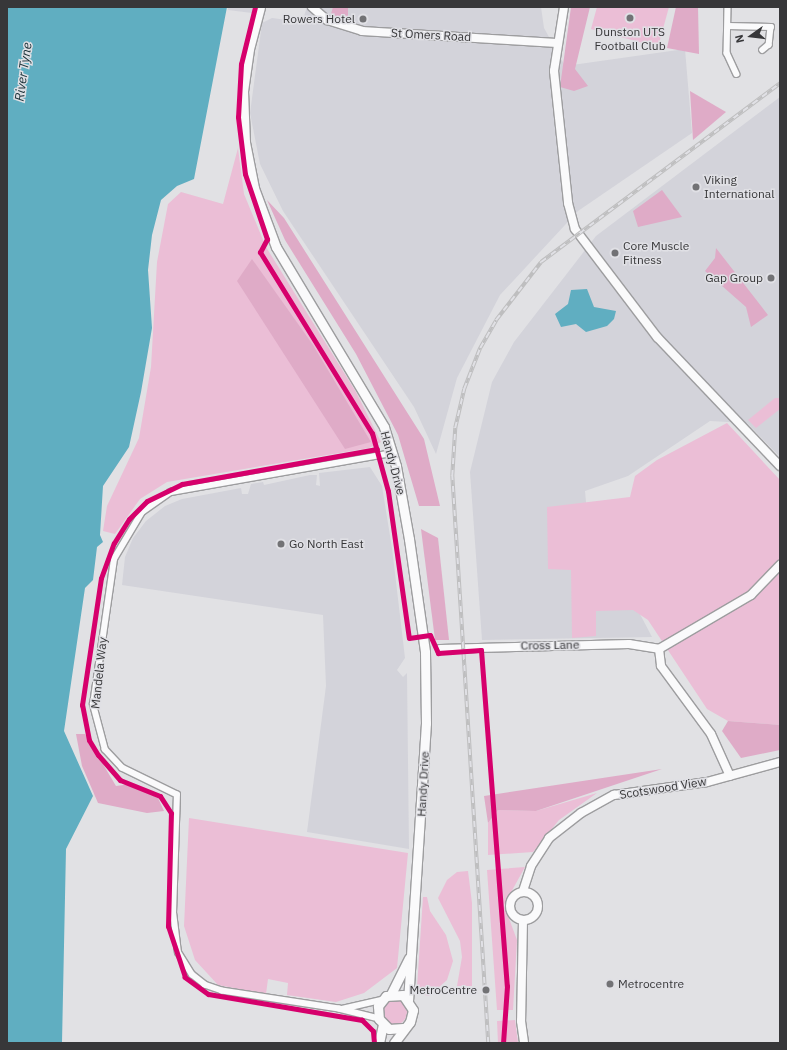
<!DOCTYPE html>
<style>
body{margin:0}
#map{position:relative;width:787px;height:1050px;overflow:hidden;background:#e1e1e4;font-family:"IBM Plex Sans",sans-serif}
div>[style]{position:absolute}
[style*='--x']{left:calc(var(--x)*1px);top:calc(var(--y)*1px);width:calc(var(--w)*1px);rotate:calc(var(--a)*1deg)}
.built>*{inset:0;background:#d3d3da}
.green>*{inset:0;background:#ebbed6}
.round{border-radius:50%}
.forest>*{inset:0;background:#dfabc7}
.water>*{inset:0;background:#60aec1}
.roads{filter:drop-shadow(1px 0 #9d9d9f) drop-shadow(-1px 0 #9d9d9f) drop-shadow(0 1px #9d9d9f) drop-shadow(0 -1px #9d9d9f)}
.street>*{height:5.5px;margin:-2.75px;padding:0 2.75px;transform-origin:2.75px;border-radius:2.75px;background:#fafafb}
.secondary>*{height:8px;margin:-4px;padding:0 4px;transform-origin:4px;border-radius:4px;background:#fafafb}
.secondary>.ring{margin:-4px;padding:0;box-sizing:content-box;background:none;border:8px solid #fafafb;border-radius:50%}
.primary>*{height:9px;margin:-4.5px;padding:0 4.5px;transform-origin:4.5px;border-radius:4.5px;background:#fafafb}
.rail>*{height:3.5px;margin-top:-1.75px;transform-origin:0;background:repeating-linear-gradient(90deg,#e0e0e5 0 6px,#bebebf 0 12px);box-sizing:border-box;border-block:1px solid #bebebf}
.cycleway>*{height:5px;margin:-2.5px;padding:0 2.5px;transform-origin:2.5px;border-radius:2.5px;background:#d6006c}
.dots>*{width:11px;height:11px;translate:-50% -50%;box-sizing:border-box;border:2px solid #e0e0e5;border-radius:50%}
span{translate:-50% -50%;white-space:nowrap;text-align:center;line-height:1.15;-webkit-text-stroke:3px #e0e0e5;paint-order:stroke}
.poi-label{font-size:12px;color:#373739}
.right{translate:-100% -50%;text-align:right}
.left{translate:0 -50%;text-align:left}
.street-label{font-size:12px;color:#373739}
.water-label{font-size:13px;color:#193037;font-style:italic}
.frame{position:absolute;inset:0;border:8px solid #373739;pointer-events:none}
.north{position:absolute;left:731px;top:16px;width:40px;height:40px;-webkit-text-stroke:3px #e0e0e5;paint-order:stroke;rotate:256deg;font-size:11px;font-weight:700;line-height:16px;text-align:center;color:#373739}
.north::after{content:'';display:block;margin:auto;width:14px;height:18px;background:#373739;clip-path:polygon(50% 0,100% 100%,50% 72%,0 100%)}
</style>
<div id="map">
<div class="built">
<div style="clip-path:polygon(228px 7px,253px 7px,252px 13px,228px 10px)"></div>
<div style="clip-path:polygon(307px 7px,541px 7px,544px 28px,565px 66px,685px 49px,692px 133px,578px 211px,500px 295px,457px 378px,436px 454px,414px 407px,283px 211px,260px 164px,250px 113px,262px 23px,272px 18px,302px 22px)"></div>
<div style="clip-path:polygon(780px 97px,780px 457px,747px 423px,710px 421px,628px 476px,585px 491px,587px 513px,652px 637px,482px 640px,470px 472px,492px 382px,514px 342px,596px 236px)"></div>
<div style="clip-path:polygon(370px 467px,382px 486px,392px 548px,405px 658px,397px 670px,403px 677px,407px 673px,409px 849px,307px 832px,326px 686px,323px 615px,122px 585px,125px 557px,133px 538px,146px 521px,165px 506px,182px 499px,241px 488px,242px 494px,248px 494px,251px 484px,263px 482px,264px 485px,310px 475px,317px 475px,316px 485px,320px 486px,319px 473px)"></div>
</div>
<div class="green">
<div style="clip-path:polygon(597px 7px,669px 7px,658px 47px,591px 29px)"></div>
<div style="clip-path:polygon(238px 148px,244px 194px,266px 247px,356px 392px,381px 442px,369px 448px,167px 482px,140px 499px,115px 534px,103px 531px,107px 506px,139px 438px,151px 367px,157px 262px,168px 204px,181px 192px,223px 204px)"></div>
<div style="clip-path:polygon(775px 398px,780px 398px,780px 409px,756px 428px,748px 420px)"></div>
<div style="clip-path:polygon(727px 423px,780px 480px,780px 725px,728px 721px,707px 709px,648px 620px,633px 610px,596px 611px,596px 636px,572px 638px,571px 570px,548px 569px,547px 507px,630px 497px,635px 476px,657px 460px)"></div>
<div style="clip-path:polygon(597px 793px,559px 820px,533px 852px,488px 855px,488px 823px,498px 810px,536px 811px)"></div>
<div style="clip-path:polygon(189px 818px,408px 853px,397px 968px,364px 993px,336px 1002px,287px 995px,288px 983px,268px 979px,266px 994px,218px 985px,195px 960px,184px 926px)"></div>
<div style="clip-path:polygon(525px 867px,504px 905px,517px 940px,513px 1010px,497px 1010px,487px 870px)"></div>
<div style="clip-path:polygon(468px 871px,472px 903px,472px 986px,457px 986px,462px 957px,460px 941px,438px 898px,447px 880px,457px 872px)"></div>
<div style="clip-path:polygon(423px 897px,427px 897px,430px 911px,446px 935px,453px 961px,447px 980px,429px 996px,418px 993px,417px 987px)"></div>
<div class="round" style="left:381px;top:999px;width:26px;height:26px"></div>
<div style="clip-path:polygon(515px 1020px,518px 1043px,498px 1043px,497px 1021px)"></div>
</div>
<div class="forest">
<div style="clip-path:polygon(333px 7px,348px 7px,348px 21px,331px 14px)"></div>
<div style="clip-path:polygon(571px 7px,590px 7px,575px 69px,588px 86px,574px 91px,560px 87px)"></div>
<div style="clip-path:polygon(676px 7px,698px 7px,699px 54px,667px 48px)"></div>
<div style="clip-path:polygon(690px 91px,726px 112px,693px 140px)"></div>
<div style="clip-path:polygon(662px 190px,682px 217px,638px 227px,633px 211px)"></div>
<div style="clip-path:polygon(267px 200px,284px 218px,424px 439px,440px 506px,419px 506px,398px 435px,356px 354px,285px 240px)"></div>
<div style="clip-path:polygon(716px 248px,768px 315px,751px 327px,746px 307px,705px 271px,715px 258px)"></div>
<div style="clip-path:polygon(252px 259px,313px 345px,371px 442px,345px 449px,237px 281px)"></div>
<div style="clip-path:polygon(421px 529px,438px 538px,449px 640px,435px 640px)"></div>
<div style="clip-path:polygon(728px 721px,780px 725px,780px 750px,741px 758px,722px 731px)"></div>
<div style="clip-path:polygon(76px 734px,85px 734px,116px 786px,131px 784px,158px 798px,164px 811px,147px 813px,98px 803px,82px 766px)"></div>
<div style="clip-path:polygon(662px 769px,536px 811px,498px 810px,488px 823px,484px 796px)"></div>
</div>
<div class="water">
<div style="clip-path:polygon(7px 7px,227px 7px,194px 179px,177px 186px,161px 200px,152px 235px,148px 270px,152px 328px,141px 392px,129px 447px,103px 486px,100px 535px,103px 542px,97px 547px,93px 580px,85px 588px,64px 731px,93px 796px,66px 849px,62px 1043px,7px 1043px)"></div>
<div style="clip-path:polygon(587px 289px,594px 307px,616px 311px,614px 319px,607px 326px,586px 332px,576px 324px,561px 327px,555px 314px,568px 304px,571px 290px)"></div>
</div>
<div class="roads">
<div class="street">
<div style="--x:728;--y:7;--w:46;--a:91.2"></div>
<div style="--x:727;--y:53;--w:23;--a:65"></div>
<div style="--x:728;--y:26;--w:43;--a:1.3"></div>
<div style="--x:771;--y:27;--w:18;--a:96"></div>
<div style="--x:769;--y:45;--w:8;--a:140"></div>
<div style="--x:342;--y:1009;--w:40;--a:-13"></div>
<div style="--x:379;--y:1019;--w:41;--a:-166"></div>
<div style="--x:339;--y:1009;--w:118;--a:-171.3"></div>
<div style="--x:222;--y:991;--w:18;--a:-161"></div>
<div style="--x:205;--y:985;--w:16;--a:-142"></div>
<div style="--x:192;--y:975;--w:26;--a:-122"></div>
<div style="--x:178;--y:953;--w:39;--a:-97"></div>
<div style="--x:173;--y:914;--w:119;--a:-88.1"></div>
<div style="--x:177;--y:795;--w:61;--a:-153.9"></div>
<div style="--x:122;--y:768;--w:25;--a:-133"></div>
<div style="--x:105;--y:750;--w:47;--a:-104.9"></div>
<div style="--x:93;--y:705;--w:148;--a:-81.8"></div>
<div style="--x:114;--y:559;--w:55;--a:-59.2"></div>
<div style="--x:142;--y:512;--w:35;--a:-35"></div>
<div style="--x:171;--y:492;--w:225;--a:-10"></div>
</div>
<div class="secondary">
<div style="--x:312;--y:7;--w:20;--a:41"></div>
<div style="--x:327;--y:20;--w:37;--a:17"></div>
<div style="--x:362;--y:31;--w:195;--a:3.5"></div>
<div style="--x:564;--y:7;--w:65;--a:98.9"></div>
<div style="--x:554;--y:71;--w:133;--a:83.9"></div>
<div style="--x:568;--y:203;--w:27;--a:75"></div>
<div style="--x:575;--y:229;--w:136;--a:52.8"></div>
<div style="--x:657;--y:337;--w:178;--a:46.4"></div>
<div style="--x:440;--y:649;--w:189;--a:-1.5"></div>
<div style="--x:629;--y:644;--w:30;--a:9"></div>
<div style="--x:659;--y:649;--w:17;--a:83"></div>
<div style="--x:661;--y:666;--w:84;--a:53.7"></div>
<div style="--x:711;--y:734;--w:46;--a:65.7"></div>
<div style="--x:659;--y:649;--w:107;--a:-30.4"></div>
<div style="--x:751;--y:595;--w:42;--a:-46"></div>
<div style="--x:523;--y:891;--w:26;--a:-72"></div>
<div style="--x:531;--y:866;--w:33;--a:-57"></div>
<div style="--x:549;--y:838;--w:41;--a:-38"></div>
<div style="--x:581;--y:813;--w:38;--a:-29"></div>
<div style="--x:614;--y:795;--w:94;--a:-8"></div>
<div style="--x:707;--y:782;--w:76;--a:-15.3"></div>
<div class="ring" style="left:510px;top:892px;width:20px;height:20px"></div>
<div style="--x:523;--y:920;--w:101;--a:91.1"></div>
<div style="--x:521;--y:1021;--w:22;--a:82"></div>
</div>
<div class="primary">
<div style="--x:260;--y:7;--w:43;--a:104.7"></div>
<div style="--x:249;--y:49;--w:42;--a:98.1"></div>
<div style="--x:243;--y:91;--w:51;--a:87.8"></div>
<div style="--x:245;--y:142;--w:47;--a:78.9"></div>
<div style="--x:254;--y:188;--w:63;--a:69.6"></div>
<div style="--x:276;--y:247;--w:210;--a:59"></div>
<div style="--x:384;--y:427;--w:41;--a:72.9"></div>
<div style="--x:396;--y:466;--w:74;--a:79.9"></div>
<div style="--x:409;--y:539;--w:114;--a:81.9"></div>
<div style="--x:425;--y:652;--w:71;--a:89.2"></div>
<div style="--x:426;--y:723;--w:277;--a:93.7"></div>
<div style="--x:391;--y:994;--w:40;--a:-63.4"></div>
<div style="--x:379;--y:1043;--w:19;--a:-78"></div>
<div style="--x:394;--y:1043;--w:26;--a:-53"></div>
<div style="--x:410;--y:1022;--w:12;--a:-76"></div>
<div style="--x:413;--y:1010;--w:18;--a:-124"></div>
<div style="--x:403;--y:995;--w:17;--a:177"></div>
<div style="--x:386;--y:996;--w:13;--a:129"></div>
<div style="--x:378;--y:1006;--w:13;--a:86"></div>
<div style="--x:379;--y:1019;--w:14;--a:45"></div>
<div style="--x:389;--y:1029;--w:14;--a:-4"></div>
</div>
</div>
<div class="rail">
<div style="--x:488;--y:1043;--w:568;--a:-93.63"></div>
<div style="--x:452;--y:476;--w:48;--a:-86.4"></div>
<div style="--x:455;--y:428;--w:40;--a:-77"></div>
<div style="--x:464;--y:389;--w:44;--a:-68.7"></div>
<div style="--x:480;--y:348;--w:32;--a:-60"></div>
<div style="--x:496;--y:320;--w:73;--a:-52.2"></div>
<div style="--x:541;--y:262;--w:299;--a:-36.8"></div>
</div>
<div class="cycleway">
<div style="--x:255;--y:7;--w:59;--a:103.8"></div>
<div style="--x:241;--y:64;--w:53;--a:93.2"></div>
<div style="--x:238;--y:117;--w:57;--a:83"></div>
<div style="--x:245;--y:174;--w:69;--a:71.3"></div>
<div style="--x:267;--y:239;--w:15;--a:118"></div>
<div style="--x:260;--y:252;--w:213;--a:58.3"></div>
<div style="--x:372;--y:433;--w:60;--a:74.6"></div>
<div style="--x:388;--y:491;--w:148;--a:81.9"></div>
<div style="--x:409;--y:638;--w:21;--a:-8"></div>
<div style="--x:430;--y:635;--w:20;--a:66"></div>
<div style="--x:438;--y:653;--w:43;--a:-4"></div>
<div style="--x:481;--y:650;--w:337;--a:85.6"></div>
<div style="--x:507;--y:986;--w:57;--a:94"></div>
<div style="--x:374;--y:1043;--w:12;--a:-95"></div>
<div style="--x:373;--y:1031;--w:16;--a:-135"></div>
<div style="--x:362;--y:1020;--w:156;--a:-170.4"></div>
<div style="--x:208;--y:994;--w:29;--a:-144"></div>
<div style="--x:185;--y:977;--w:54;--a:-108.4"></div>
<div style="--x:168;--y:926;--w:113;--a:-88.5"></div>
<div style="--x:171;--y:813;--w:20;--a:-123"></div>
<div style="--x:160;--y:796;--w:43;--a:-158.2"></div>
<div style="--x:120;--y:780;--w:33;--a:-131"></div>
<div style="--x:98;--y:755;--w:17;--a:-121"></div>
<div style="--x:89;--y:740;--w:36;--a:-101"></div>
<div style="--x:82;--y:705;--w:128;--a:-81.5"></div>
<div style="--x:101;--y:578;--w:37;--a:-70"></div>
<div style="--x:114;--y:543;--w:28;--a:-58"></div>
<div style="--x:129;--y:519;--w:25;--a:-45"></div>
<div style="--x:147;--y:501;--w:39;--a:-26"></div>
<div style="--x:182;--y:484;--w:198;--a:-10.2"></div>
</div>
<div class="dots">
<div style="left:630px;top:18px;background:#727275"></div>
<div style="left:363px;top:19px;background:#727275"></div>
<div style="left:696px;top:187px;background:#727275"></div>
<div style="left:615px;top:253px;background:#727275"></div>
<div style="left:771px;top:278px;background:#727275"></div>
<div style="left:281px;top:544px;background:#727275"></div>
<div style="left:610px;top:984px;background:#727275"></div>
<div style="left:486px;top:990px;background:#727275"></div>
</div>
<div class="poi-label">
<span class="right" style="left:355px;top:19px">Rowers Hotel</span>
<span style="left:630px;top:39px">Dunston UTS<br>Football Club</span>
<span class="left" style="left:704px;top:187px">Viking<br>International</span>
<span class="left" style="left:623px;top:253px">Core Muscle<br>Fitness</span>
<span class="right" style="left:763px;top:278px">Gap Group</span>
<span class="left" style="left:289px;top:544px">Go North East</span>
<span class="left" style="left:618px;top:984px">Metrocentre</span>
<span class="right" style="left:477px;top:990px">MetroCentre</span>
</div>
<div class="street-label">
<span style="left:431px;top:35px;rotate:3deg">St Omers Road</span>
<span style="left:393px;top:463px;rotate:75deg">Handy Drive</span>
<span style="left:550px;top:645px;rotate:-1deg">Cross Lane</span>
<span style="left:99px;top:673px;rotate:-84deg">Mandela Way</span>
<span style="left:423px;top:784px;rotate:-87deg">Handy Drive</span>
<span style="left:663px;top:788px;rotate:-9deg">Scotswood View</span>
</div>
<div class="water-label">
<span style="left:24px;top:72px;rotate:-82deg">River Tyne</span>
</div>
<div class="frame"></div>
<div class="north">N</div>
</div>
